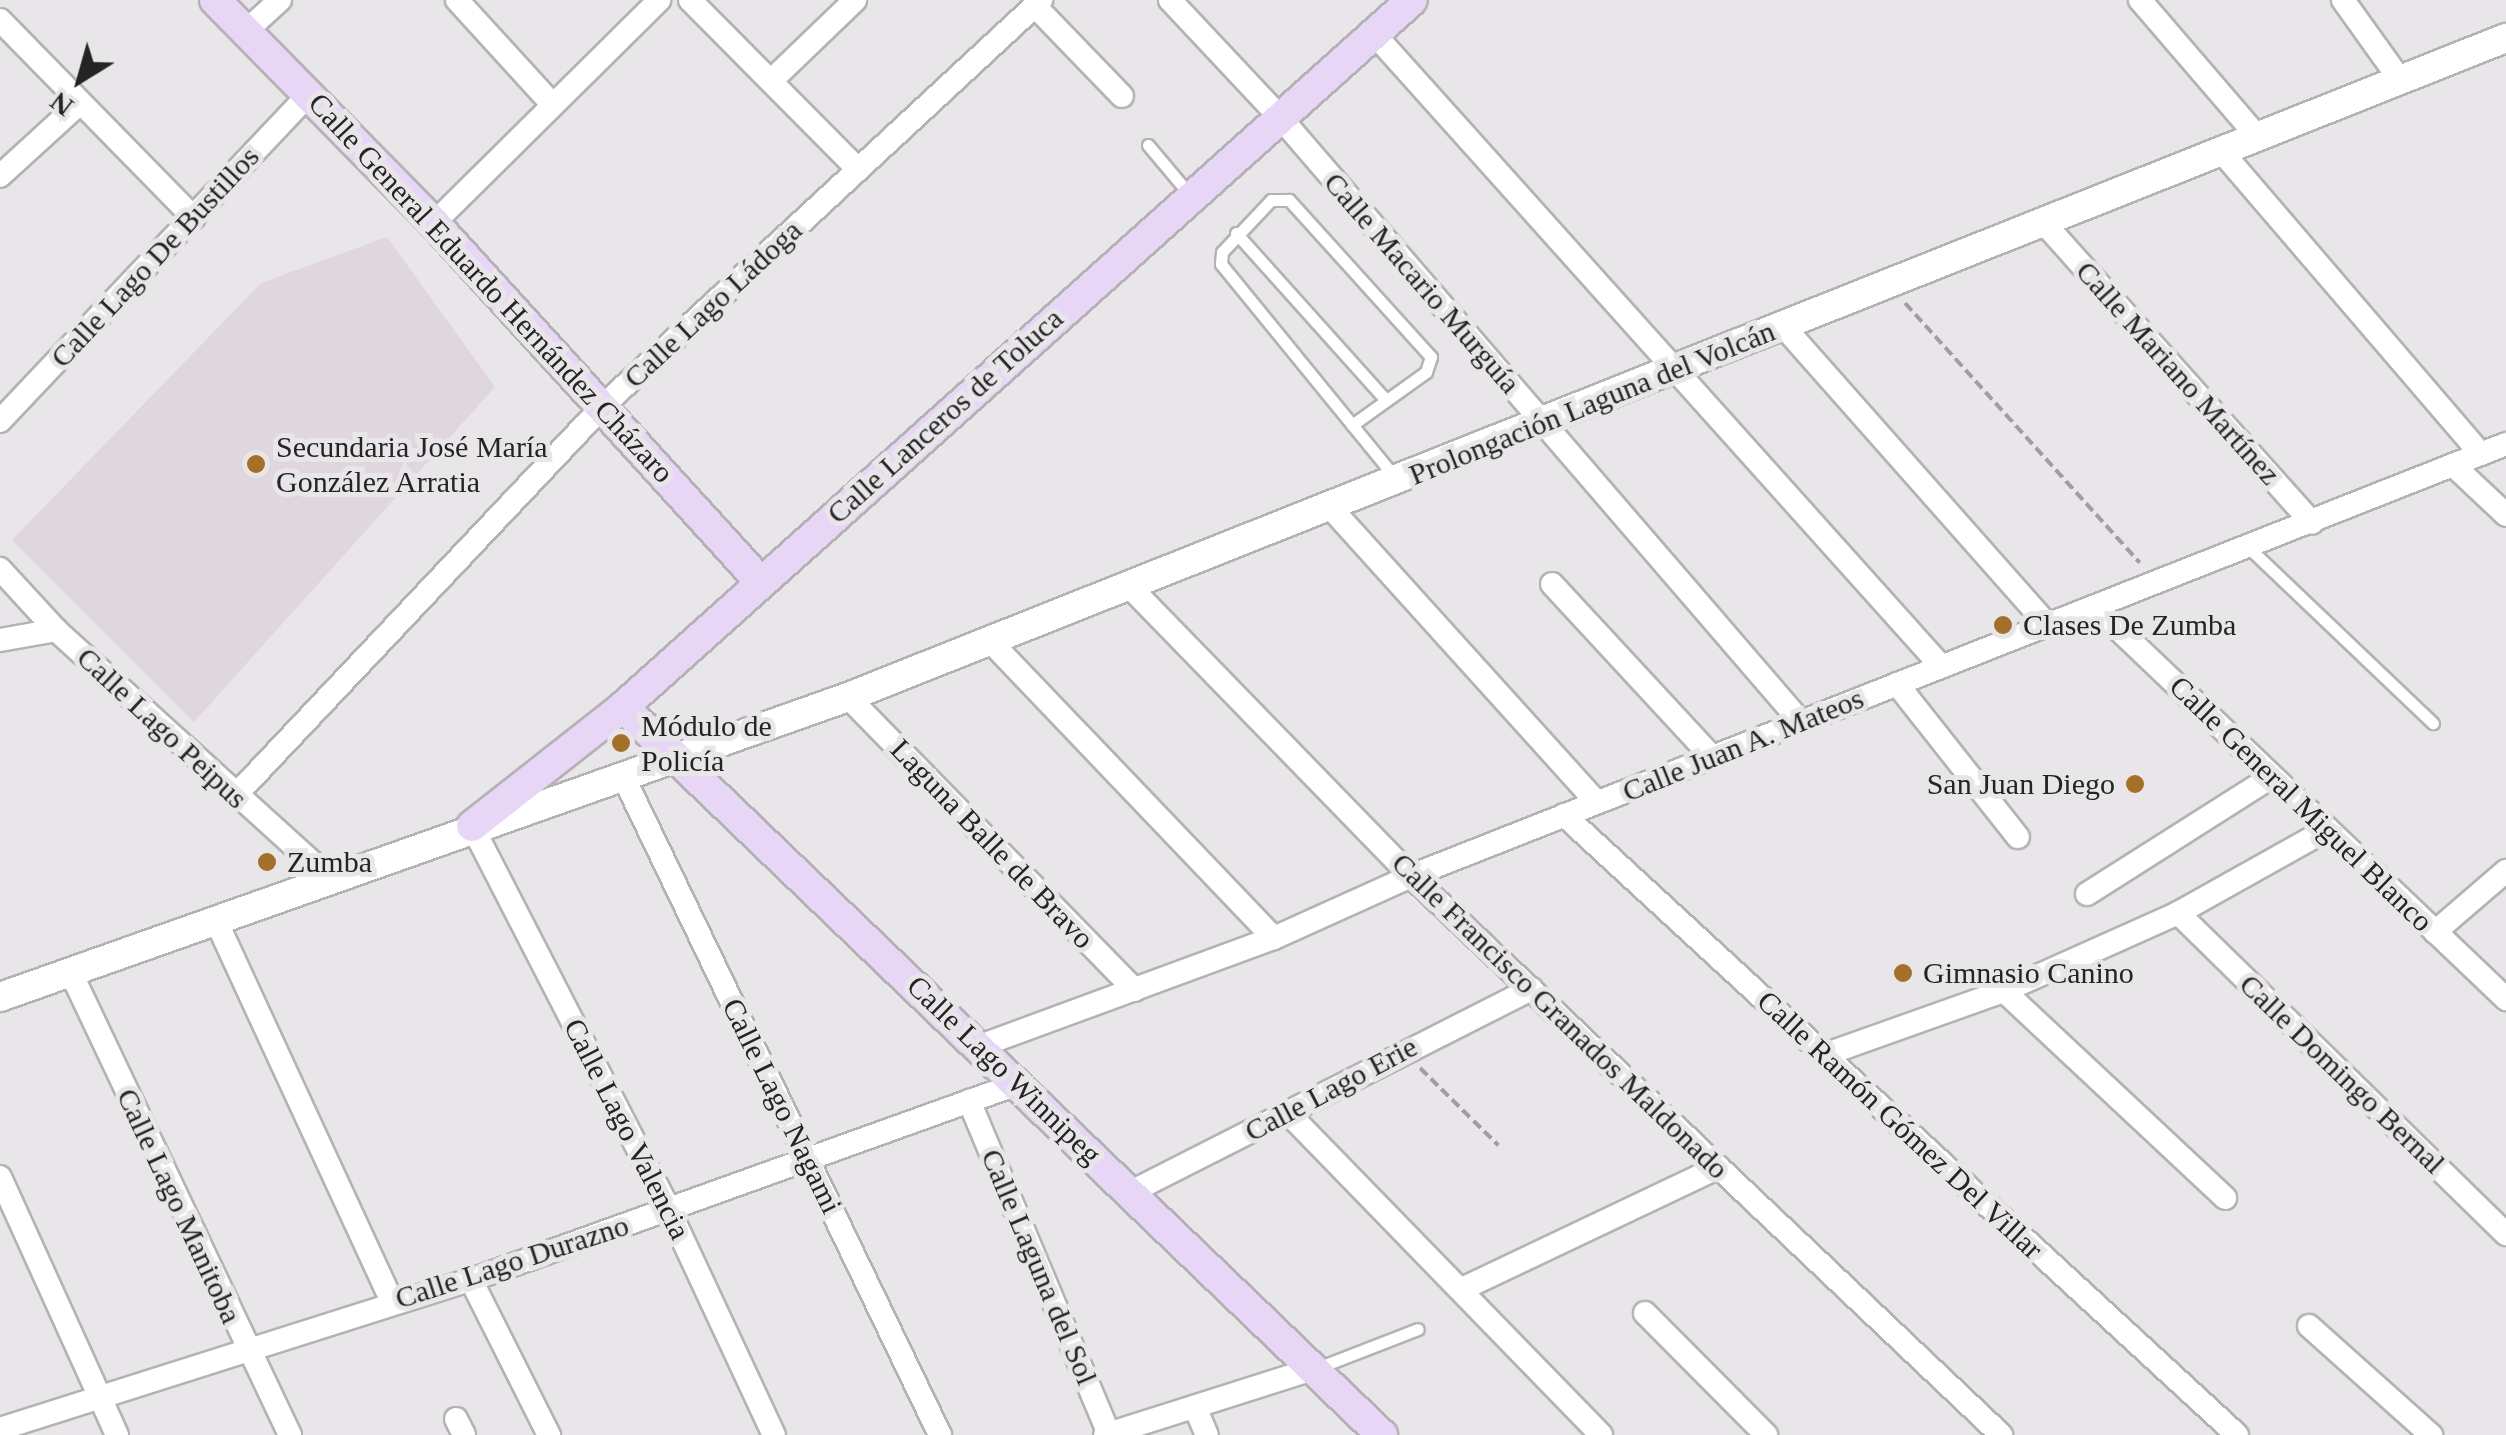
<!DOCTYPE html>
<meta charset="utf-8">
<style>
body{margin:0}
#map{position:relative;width:2506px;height:1435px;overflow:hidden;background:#e9e6e9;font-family:Georgia,serif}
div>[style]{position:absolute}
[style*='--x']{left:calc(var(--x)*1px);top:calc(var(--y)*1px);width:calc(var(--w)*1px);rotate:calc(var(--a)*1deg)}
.built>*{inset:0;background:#dfd6de}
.building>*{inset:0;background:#f7bad7}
.path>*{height:4px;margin-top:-2px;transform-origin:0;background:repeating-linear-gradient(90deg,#a19ea1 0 10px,transparent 0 15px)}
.roads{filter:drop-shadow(2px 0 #b5b2b5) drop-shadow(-2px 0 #b5b2b5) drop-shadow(0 2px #b5b2b5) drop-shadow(0 -2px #b5b2b5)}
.service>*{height:11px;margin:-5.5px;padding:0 5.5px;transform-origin:5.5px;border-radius:5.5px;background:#fff}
.minor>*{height:22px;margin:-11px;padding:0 11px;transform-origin:11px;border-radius:11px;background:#fff}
.tertiary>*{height:28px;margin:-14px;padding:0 14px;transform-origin:14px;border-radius:14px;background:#fff}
.secondary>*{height:30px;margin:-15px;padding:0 15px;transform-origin:15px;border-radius:15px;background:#e8d6f6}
.dots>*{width:28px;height:28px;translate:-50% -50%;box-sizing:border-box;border:5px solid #e9e6e9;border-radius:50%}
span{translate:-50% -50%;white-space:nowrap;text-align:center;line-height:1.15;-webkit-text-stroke:10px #e9e6e9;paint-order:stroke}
.street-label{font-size:30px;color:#252425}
.poi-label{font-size:30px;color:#252425}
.left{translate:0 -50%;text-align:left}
.right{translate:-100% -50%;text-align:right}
.north{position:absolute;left:30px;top:30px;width:100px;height:100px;-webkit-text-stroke:8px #e9e6e9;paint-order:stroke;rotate:217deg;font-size:28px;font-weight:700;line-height:40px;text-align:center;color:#252425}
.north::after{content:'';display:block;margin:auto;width:35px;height:45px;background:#252425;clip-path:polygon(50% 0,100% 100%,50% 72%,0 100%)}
</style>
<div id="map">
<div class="built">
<div style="clip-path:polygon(387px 237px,495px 387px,194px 722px,12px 540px,261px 283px)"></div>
</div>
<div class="building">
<div style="clip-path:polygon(627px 729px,636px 745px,615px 754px,605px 740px)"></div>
</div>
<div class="path">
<div style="--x:1905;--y:303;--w:350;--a:47.9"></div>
<div style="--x:1420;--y:1068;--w:110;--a:44.6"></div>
</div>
<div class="roads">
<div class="service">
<div style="--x:1148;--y:145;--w:65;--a:50"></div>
<div style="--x:1236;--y:233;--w:224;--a:48.1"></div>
<div style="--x:1352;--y:425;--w:91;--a:-35.6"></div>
<div style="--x:1426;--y:372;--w:16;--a:-72"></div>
<div style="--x:1431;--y:357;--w:212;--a:-132.1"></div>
<div style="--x:1289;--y:200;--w:18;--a:180"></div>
<div style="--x:1271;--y:200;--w:71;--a:133.3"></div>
<div style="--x:1222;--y:252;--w:12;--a:95"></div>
<div style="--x:1221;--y:264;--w:275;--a:50.8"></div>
<div style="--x:2249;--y:548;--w:254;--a:43.6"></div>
<div style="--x:1315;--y:1369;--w:110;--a:-21.2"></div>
</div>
<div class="minor">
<div style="--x:457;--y:0;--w:139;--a:47.6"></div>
<div style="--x:690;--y:0;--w:238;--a:45.2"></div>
<div style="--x:1170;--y:0;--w:159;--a:46.8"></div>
<div style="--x:1279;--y:116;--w:800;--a:49.26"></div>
<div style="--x:2140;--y:0;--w:181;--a:49.3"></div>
<div style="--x:2343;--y:0;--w:100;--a:54.4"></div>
<div style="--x:1035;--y:6;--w:125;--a:46"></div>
<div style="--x:0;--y:20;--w:277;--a:45.6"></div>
<div style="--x:246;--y:31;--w:46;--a:-42.4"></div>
<div style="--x:1375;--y:35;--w:848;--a:48.11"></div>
<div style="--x:773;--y:79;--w:114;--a:-43.9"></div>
<div style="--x:2222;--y:152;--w:398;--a:49.4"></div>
<div style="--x:0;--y:176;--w:108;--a:-42.4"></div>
<div style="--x:434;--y:223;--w:317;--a:-44.7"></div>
<div style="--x:2044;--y:223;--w:402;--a:48.2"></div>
<div style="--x:1784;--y:327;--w:398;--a:48.5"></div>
<div style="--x:0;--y:421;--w:451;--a:-46.6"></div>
<div style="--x:2453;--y:465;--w:73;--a:43.3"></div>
<div style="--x:1330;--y:507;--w:398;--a:47.9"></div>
<div style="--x:0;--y:569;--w:83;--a:47.4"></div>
<div style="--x:56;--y:630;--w:371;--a:42.2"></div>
<div style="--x:1552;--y:584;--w:236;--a:47.2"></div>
<div style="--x:1129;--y:586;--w:405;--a:45.8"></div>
<div style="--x:1411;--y:876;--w:813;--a:43.45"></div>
<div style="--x:2096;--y:608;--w:567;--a:43.64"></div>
<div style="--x:0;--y:640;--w:57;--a:-10.1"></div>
<div style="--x:990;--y:641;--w:411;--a:46.3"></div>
<div style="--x:1897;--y:684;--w:195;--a:51.7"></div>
<div style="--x:848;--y:697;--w:410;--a:45.6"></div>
<div style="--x:624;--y:778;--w:729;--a:64.31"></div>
<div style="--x:235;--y:796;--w:538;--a:-46.66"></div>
<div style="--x:604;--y:405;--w:596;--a:-42.82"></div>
<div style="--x:1564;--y:815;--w:915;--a:42.65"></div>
<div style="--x:472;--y:826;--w:432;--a:62.8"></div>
<div style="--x:669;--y:1210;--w:248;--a:65"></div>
<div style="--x:2087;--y:894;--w:217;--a:-32.4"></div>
<div style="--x:2178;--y:913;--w:459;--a:44.4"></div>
<div style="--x:218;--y:925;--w:414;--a:65.2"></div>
<div style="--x:2435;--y:932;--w:94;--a:-40.7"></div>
<div style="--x:72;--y:975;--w:509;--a:64.64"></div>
<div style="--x:2004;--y:991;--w:303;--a:43.1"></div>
<div style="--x:980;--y:1046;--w:313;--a:-20.2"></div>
<div style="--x:1274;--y:938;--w:150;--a:-24.3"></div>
<div style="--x:1411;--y:876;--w:1177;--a:-21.53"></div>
<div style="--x:1824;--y:1055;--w:191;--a:-19.6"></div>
<div style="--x:2004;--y:991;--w:191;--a:-24.1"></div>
<div style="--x:2178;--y:913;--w:168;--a:-29.2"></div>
<div style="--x:969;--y:1101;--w:361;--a:67.2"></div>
<div style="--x:1288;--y:1113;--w:449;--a:45.8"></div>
<div style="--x:0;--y:1177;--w:283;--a:65.6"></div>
<div style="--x:1131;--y:1192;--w:449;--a:-26.9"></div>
<div style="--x:471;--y:1280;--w:174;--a:63.3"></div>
<div style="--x:1462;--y:1289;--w:284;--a:-25.4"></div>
<div style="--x:1645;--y:1313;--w:172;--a:45.2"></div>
<div style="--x:2309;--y:1326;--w:164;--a:41.8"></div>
<div style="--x:1195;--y:1407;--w:30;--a:67"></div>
<div style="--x:456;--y:1419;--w:18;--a:63"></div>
<div style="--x:0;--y:1429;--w:494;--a:-17.6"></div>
<div style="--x:471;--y:1280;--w:583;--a:-19.74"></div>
<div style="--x:1105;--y:1435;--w:218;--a:-17.6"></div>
</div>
<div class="tertiary">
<div style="--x:0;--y:997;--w:900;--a:-19.48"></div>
<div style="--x:848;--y:697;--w:1784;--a:-21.68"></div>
</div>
<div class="secondary">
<div style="--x:215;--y:0;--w:313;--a:45.5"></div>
<div style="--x:434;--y:223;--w:486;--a:47.7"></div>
<div style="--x:623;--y:707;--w:1052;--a:43.81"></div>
<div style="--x:472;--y:826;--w:192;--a:-38.2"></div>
<div style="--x:623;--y:707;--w:1059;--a:-41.86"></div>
</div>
</div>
<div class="dots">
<div style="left:256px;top:464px;background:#a46f29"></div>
<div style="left:2003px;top:625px;background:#a46f29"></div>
<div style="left:621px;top:743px;background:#a46f29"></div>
<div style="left:2135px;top:784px;background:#a46f29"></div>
<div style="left:267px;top:862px;background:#a46f29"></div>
<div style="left:1903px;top:973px;background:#a46f29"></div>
</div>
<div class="street-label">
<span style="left:155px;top:257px;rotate:-47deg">Calle Lago De Bustillos</span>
<span style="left:1422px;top:283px;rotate:49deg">Calle Macario Murguía</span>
<span style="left:491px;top:288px;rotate:47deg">Calle General Eduardo Hernández Cházaro</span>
<span style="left:713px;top:304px;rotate:-43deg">Calle Lago Ládoga</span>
<span style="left:2178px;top:373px;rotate:48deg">Calle Mariano Martínez</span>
<span style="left:1592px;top:403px;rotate:-22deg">Prolongación Laguna del Volcán</span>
<span style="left:945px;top:416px;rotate:-42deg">Calle Lanceros de Toluca</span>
<span style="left:162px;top:728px;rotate:43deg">Calle Lago Peipus</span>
<span style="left:1743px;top:745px;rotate:-22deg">Calle Juan A. Mateos</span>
<span style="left:2301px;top:804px;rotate:44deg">Calle General Miguel Blanco</span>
<span style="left:992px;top:844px;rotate:46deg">Laguna Balle de Bravo</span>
<span style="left:1560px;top:1016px;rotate:44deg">Calle Francisco Granados Maldonado</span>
<span style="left:1004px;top:1070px;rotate:44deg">Calle Lago Winnipeg</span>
<span style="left:2342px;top:1074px;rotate:44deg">Calle Domingo Bernal</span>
<span style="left:1331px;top:1089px;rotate:-28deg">Calle Lago Erie</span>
<span style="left:782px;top:1106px;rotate:64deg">Calle Lago Nagami</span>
<span style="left:1900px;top:1125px;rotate:43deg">Calle Ramón Gómez Del Villar</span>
<span style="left:627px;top:1129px;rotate:63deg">Calle Lago Valencia</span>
<span style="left:179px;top:1206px;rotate:65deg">Calle Lago Manitoba</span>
<span style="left:512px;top:1262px;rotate:-18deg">Calle Lago Durazno</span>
<span style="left:1039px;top:1267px;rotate:67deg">Calle Laguna del Sol</span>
</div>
<div class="poi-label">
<span class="left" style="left:276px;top:464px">Secundaria José María<br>González Arratia</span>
<span class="left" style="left:2023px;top:625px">Clases De Zumba</span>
<span class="left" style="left:641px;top:743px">Módulo de<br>Policía</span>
<span class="right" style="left:2115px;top:784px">San Juan Diego</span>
<span class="left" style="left:287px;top:862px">Zumba</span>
<span class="left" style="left:1923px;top:973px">Gimnasio Canino</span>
</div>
<div class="north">N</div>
</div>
